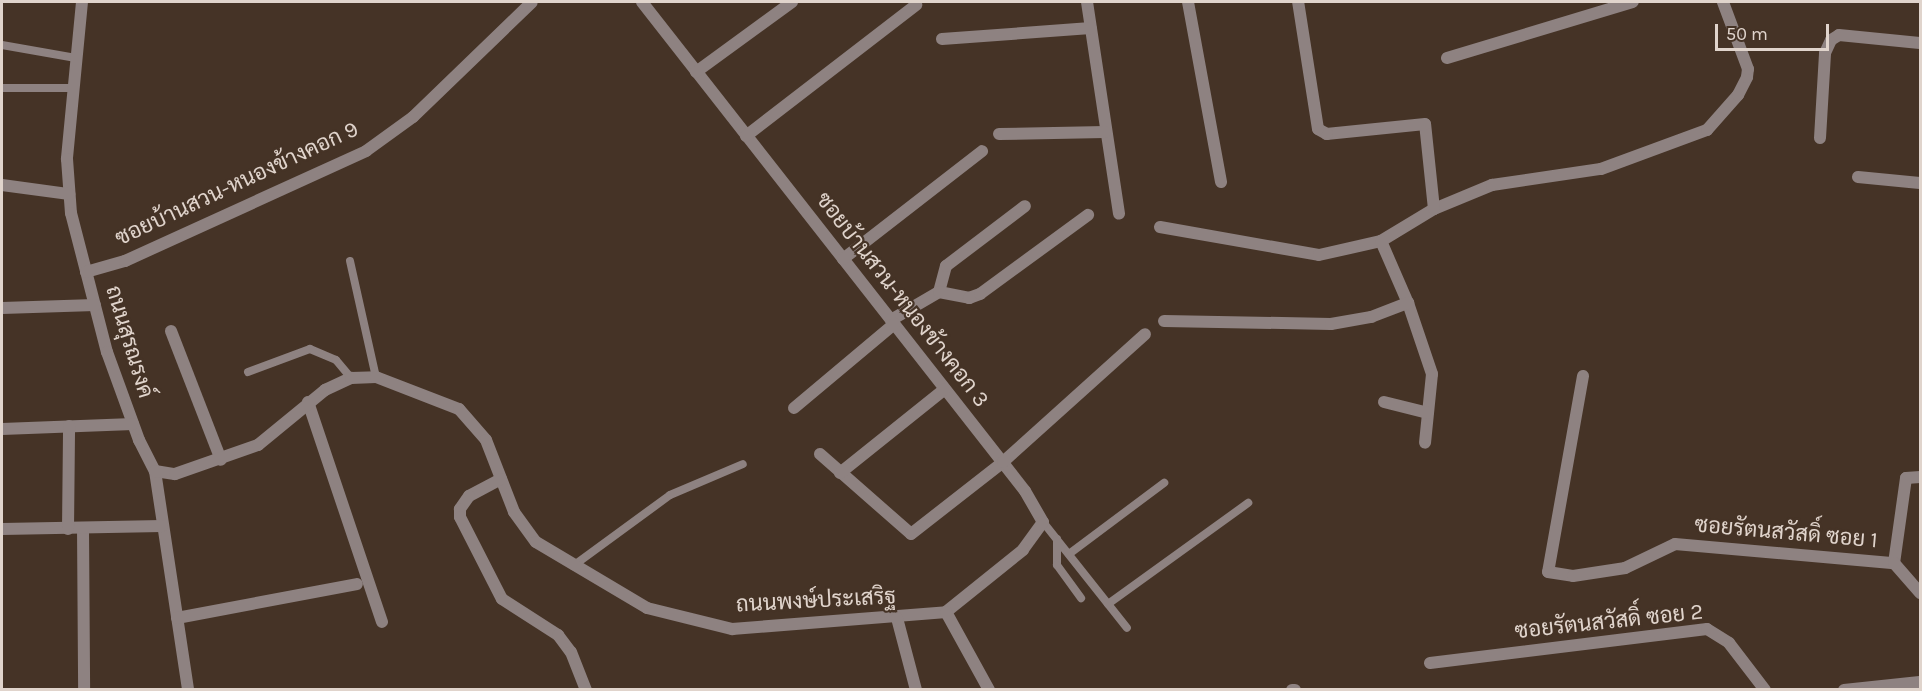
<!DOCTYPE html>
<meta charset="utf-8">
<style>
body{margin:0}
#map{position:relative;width:1922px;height:691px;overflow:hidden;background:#453326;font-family:Karla,Sarabun,sans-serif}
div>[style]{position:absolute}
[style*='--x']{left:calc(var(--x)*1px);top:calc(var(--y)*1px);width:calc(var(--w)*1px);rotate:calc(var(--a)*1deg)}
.lane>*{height:8px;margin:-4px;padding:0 4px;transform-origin:4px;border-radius:4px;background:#8e8281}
.street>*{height:12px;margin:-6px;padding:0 6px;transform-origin:6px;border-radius:6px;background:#8e8281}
span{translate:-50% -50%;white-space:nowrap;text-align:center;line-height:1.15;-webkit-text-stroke:4.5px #453326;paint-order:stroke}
.street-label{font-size:22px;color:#e0d4cc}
.frame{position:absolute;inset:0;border:3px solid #e0d4cc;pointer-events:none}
.scale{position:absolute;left:1715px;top:24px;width:114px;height:27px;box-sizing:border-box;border:3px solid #e0d4cc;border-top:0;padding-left:8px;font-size:18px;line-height:21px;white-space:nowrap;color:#e0d4cc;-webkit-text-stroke:4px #453326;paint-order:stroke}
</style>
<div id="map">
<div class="lane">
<div style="--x:2;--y:45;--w:75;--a:10"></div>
<div style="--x:2;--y:88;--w:71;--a:0"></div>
<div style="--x:350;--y:261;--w:119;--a:77.4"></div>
<div style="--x:248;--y:372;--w:66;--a:-20.4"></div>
<div style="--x:310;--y:349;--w:28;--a:23"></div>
<div style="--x:336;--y:360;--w:23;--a:50"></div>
<div style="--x:1043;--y:522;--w:135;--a:51.6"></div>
<div style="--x:1057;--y:539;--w:26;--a:90"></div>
<div style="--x:1057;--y:565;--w:41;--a:54"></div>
<div style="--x:1069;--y:554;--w:119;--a:-36.8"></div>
<div style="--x:573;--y:566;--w:120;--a:-36.2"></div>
<div style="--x:670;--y:495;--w:79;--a:-23"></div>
<div style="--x:1108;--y:604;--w:173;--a:-35.8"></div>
</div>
<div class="street">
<div style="--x:82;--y:2;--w:158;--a:95.5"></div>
<div style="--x:67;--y:159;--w:54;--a:85.8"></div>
<div style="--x:71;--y:213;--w:144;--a:75.5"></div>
<div style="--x:107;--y:352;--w:94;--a:70"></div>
<div style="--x:139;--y:440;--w:35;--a:63"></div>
<div style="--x:155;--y:471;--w:221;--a:81.4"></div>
<div style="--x:642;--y:2;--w:621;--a:51.93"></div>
<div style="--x:1025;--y:491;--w:36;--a:60"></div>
<div style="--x:1043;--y:522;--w:34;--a:126"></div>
<div style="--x:1023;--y:550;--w:99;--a:141.2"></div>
<div style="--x:1087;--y:2;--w:214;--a:81.4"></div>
<div style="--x:1188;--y:2;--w:183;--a:79.6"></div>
<div style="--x:942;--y:39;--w:149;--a:-4.2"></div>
<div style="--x:1447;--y:58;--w:194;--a:-16.8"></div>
<div style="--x:696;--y:72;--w:119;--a:-36.1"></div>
<div style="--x:999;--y:134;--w:106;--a:-1.1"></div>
<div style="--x:746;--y:136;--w:215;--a:-37.6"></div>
<div style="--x:1820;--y:138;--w:85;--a:-86.6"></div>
<div style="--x:1825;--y:53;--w:14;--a:-65"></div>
<div style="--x:1831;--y:40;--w:9;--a:-32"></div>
<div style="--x:1839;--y:35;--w:81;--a:5.6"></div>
<div style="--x:1858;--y:177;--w:62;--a:5.5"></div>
<div style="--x:2;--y:185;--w:68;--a:7.7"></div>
<div style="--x:1434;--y:209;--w:63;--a:-22.5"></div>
<div style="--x:1492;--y:185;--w:110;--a:-8.4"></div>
<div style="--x:1601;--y:169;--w:113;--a:-20.2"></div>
<div style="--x:1707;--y:130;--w:47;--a:-48.5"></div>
<div style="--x:1738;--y:95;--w:20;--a:-63"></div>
<div style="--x:1747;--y:77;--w:8;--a:-83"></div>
<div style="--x:1748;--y:69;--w:72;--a:-110.5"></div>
<div style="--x:1160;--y:227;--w:161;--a:10"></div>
<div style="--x:1319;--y:255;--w:64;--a:-12.7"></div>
<div style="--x:1381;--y:241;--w:62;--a:-31.1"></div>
<div style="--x:1434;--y:209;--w:85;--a:-96"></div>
<div style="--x:1425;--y:124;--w:99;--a:174.2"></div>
<div style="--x:1327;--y:134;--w:10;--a:-151"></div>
<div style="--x:1318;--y:129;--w:129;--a:-98.9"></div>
<div style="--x:1381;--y:241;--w:68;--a:66.5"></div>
<div style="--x:1408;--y:303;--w:75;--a:71.3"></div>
<div style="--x:1432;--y:374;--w:69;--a:95.8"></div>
<div style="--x:843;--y:259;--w:176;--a:-37.8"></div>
<div style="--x:86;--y:272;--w:41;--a:-15.8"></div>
<div style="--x:125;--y:261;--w:265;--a:-24.5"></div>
<div style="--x:366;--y:151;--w:58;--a:-35.9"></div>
<div style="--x:413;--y:117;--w:165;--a:-44"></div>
<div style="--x:939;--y:292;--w:27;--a:-75"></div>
<div style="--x:946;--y:266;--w:99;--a:-37.2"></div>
<div style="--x:2;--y:308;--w:93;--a:-1.8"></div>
<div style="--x:891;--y:320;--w:56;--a:-30.3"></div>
<div style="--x:939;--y:292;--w:31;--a:11"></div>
<div style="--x:969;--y:298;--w:12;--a:-20"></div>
<div style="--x:980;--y:294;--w:134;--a:-36.2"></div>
<div style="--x:1164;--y:321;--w:167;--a:1"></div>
<div style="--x:1331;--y:324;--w:41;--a:-9.9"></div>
<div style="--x:1371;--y:317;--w:40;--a:-21"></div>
<div style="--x:171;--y:331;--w:138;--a:68.8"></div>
<div style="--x:1583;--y:376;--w:199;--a:100.1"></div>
<div style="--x:1548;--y:572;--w:25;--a:9"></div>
<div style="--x:1573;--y:576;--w:53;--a:-8.7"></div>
<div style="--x:1625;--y:568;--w:55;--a:-25.6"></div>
<div style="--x:1675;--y:544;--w:220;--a:5"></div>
<div style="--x:308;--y:402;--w:232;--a:71.4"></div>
<div style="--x:1384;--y:402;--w:45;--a:14"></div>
<div style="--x:794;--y:408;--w:131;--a:-40"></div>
<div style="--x:2;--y:429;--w:131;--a:-2.2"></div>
<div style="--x:820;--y:454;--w:121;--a:41.3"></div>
<div style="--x:911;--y:534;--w:117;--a:-38"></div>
<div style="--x:1003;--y:462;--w:191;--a:-42"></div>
<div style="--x:155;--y:471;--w:20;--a:9"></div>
<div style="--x:175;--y:474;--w:88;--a:-19.3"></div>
<div style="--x:258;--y:445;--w:87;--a:-39.4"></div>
<div style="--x:325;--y:390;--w:29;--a:-25"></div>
<div style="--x:351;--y:378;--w:25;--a:-2"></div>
<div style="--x:376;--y:377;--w:89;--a:21.1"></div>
<div style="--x:459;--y:409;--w:41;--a:48.9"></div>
<div style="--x:486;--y:440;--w:77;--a:68.7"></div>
<div style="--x:514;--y:512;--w:37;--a:54"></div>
<div style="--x:536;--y:542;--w:129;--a:30.7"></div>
<div style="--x:647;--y:608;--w:88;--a:13.9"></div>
<div style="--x:732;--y:629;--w:215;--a:-4.5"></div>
<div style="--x:840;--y:473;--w:134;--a:-38.7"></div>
<div style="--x:1920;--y:477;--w:14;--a:176"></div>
<div style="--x:1906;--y:478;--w:86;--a:98"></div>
<div style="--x:1894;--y:563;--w:40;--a:49"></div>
<div style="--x:501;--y:479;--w:36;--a:152"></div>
<div style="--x:469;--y:496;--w:16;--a:125"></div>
<div style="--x:460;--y:509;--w:8;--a:90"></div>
<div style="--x:460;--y:517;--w:92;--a:62.9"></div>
<div style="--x:502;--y:599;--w:67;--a:32.7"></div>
<div style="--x:558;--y:635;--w:21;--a:53"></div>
<div style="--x:571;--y:652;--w:41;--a:68.5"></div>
<div style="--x:83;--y:528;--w:162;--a:89.6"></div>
<div style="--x:2;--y:529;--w:160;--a:-1.1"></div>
<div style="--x:68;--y:529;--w:103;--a:-89.4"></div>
<div style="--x:946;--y:612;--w:89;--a:61.1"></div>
<div style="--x:177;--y:618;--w:183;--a:-10.7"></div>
<div style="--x:897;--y:618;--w:74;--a:75.2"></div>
<div style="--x:1430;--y:663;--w:279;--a:-7"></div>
<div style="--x:1707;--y:629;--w:26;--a:32"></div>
<div style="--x:1729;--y:643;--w:59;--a:52.5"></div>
<div style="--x:1292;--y:690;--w:3;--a:0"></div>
<div style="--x:1844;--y:690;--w:76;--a:-6"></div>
</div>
<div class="street-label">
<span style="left:237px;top:184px;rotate:-25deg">ซอยบ้านสวน-หนองข้างคอก 9</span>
<span style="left:902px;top:300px;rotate:52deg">ซอยบ้านสวน-หนองข้างคอก 3</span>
<span style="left:129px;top:342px;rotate:73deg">ถนนสุรณรงค์</span>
<span style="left:1786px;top:533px;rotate:5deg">ซอยรัตนสวัสดิ์ ซอย 1</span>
<span style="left:816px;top:601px;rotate:-3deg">ถนนพงษ์ประเสริฐ</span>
<span style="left:1609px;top:622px;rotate:-6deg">ซอยรัตนสวัสดิ์ ซอย 2</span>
</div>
<div class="frame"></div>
<div class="scale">50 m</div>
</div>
